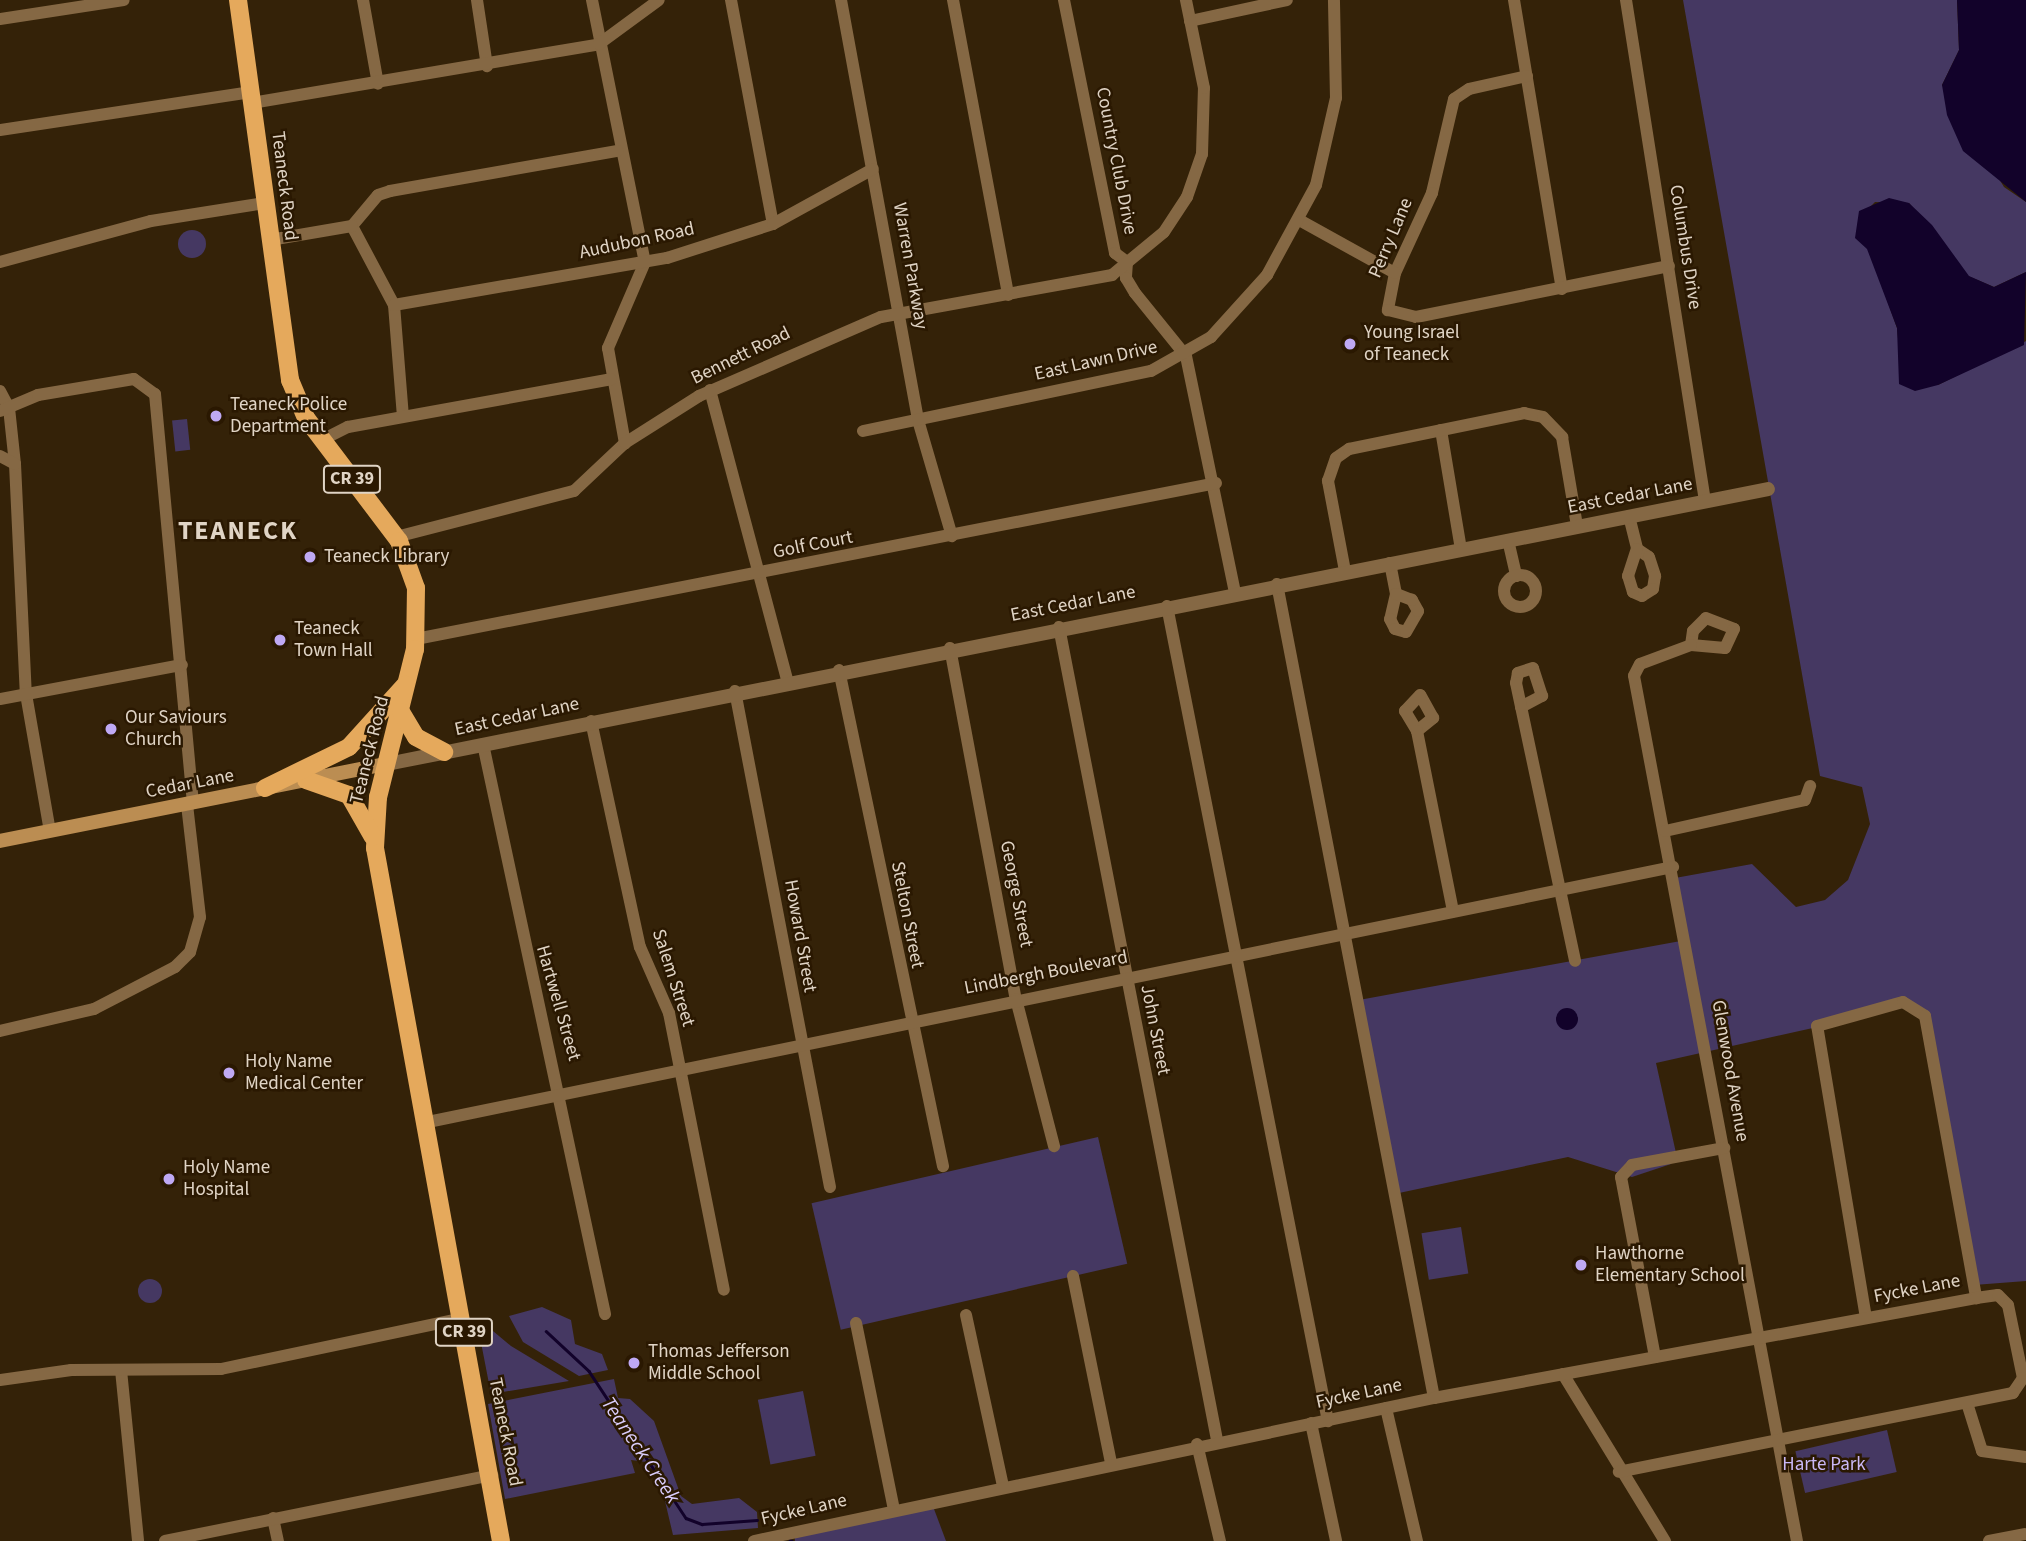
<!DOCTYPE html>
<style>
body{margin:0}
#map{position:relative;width:2026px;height:1541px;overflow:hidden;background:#342208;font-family:"Source Sans 3",sans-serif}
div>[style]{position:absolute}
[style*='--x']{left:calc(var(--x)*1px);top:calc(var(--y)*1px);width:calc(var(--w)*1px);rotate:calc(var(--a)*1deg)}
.green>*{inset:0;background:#453862;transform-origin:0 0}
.round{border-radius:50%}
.water>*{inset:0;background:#12022a}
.stream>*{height:2.5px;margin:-1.25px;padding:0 1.25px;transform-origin:1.25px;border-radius:1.25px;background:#12022a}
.minor>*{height:12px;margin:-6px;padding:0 6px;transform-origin:6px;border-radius:6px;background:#856844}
.minor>.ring{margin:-6px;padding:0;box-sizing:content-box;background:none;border:12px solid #856844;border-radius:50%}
.tertiary>*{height:14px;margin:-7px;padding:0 7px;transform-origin:7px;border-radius:7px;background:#856844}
.secondary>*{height:14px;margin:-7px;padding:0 7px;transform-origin:7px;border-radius:7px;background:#bb8d52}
.primary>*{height:18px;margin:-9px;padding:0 9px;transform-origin:9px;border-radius:9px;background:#e5a95c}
.dots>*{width:19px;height:19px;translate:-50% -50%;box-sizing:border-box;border:4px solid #2a1801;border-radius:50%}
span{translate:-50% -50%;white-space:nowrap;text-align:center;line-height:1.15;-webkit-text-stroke:5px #2a1801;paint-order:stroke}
.shield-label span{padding:2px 5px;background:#2a1801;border:2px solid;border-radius:5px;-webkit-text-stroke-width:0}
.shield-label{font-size:18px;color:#e0d4c5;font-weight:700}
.street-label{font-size:19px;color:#e0d4c5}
.poi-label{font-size:19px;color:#e0d4c5}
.left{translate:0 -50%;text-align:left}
.park-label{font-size:19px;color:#cab8f6}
.water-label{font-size:21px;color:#dacdfc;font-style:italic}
.district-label{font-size:26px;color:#e0d4c5;font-weight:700;letter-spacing:2px}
</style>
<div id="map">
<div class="green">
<div style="clip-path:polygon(1683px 0,1957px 0,1959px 50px,1942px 85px,2004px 187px,2026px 202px,2026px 272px,1994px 287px,1968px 276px,1909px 203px,1875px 202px,1858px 219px,1897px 328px,1901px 368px,1938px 385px,2026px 341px,2026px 1281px,1974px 1285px,1925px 1016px,1916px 1005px,1656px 1063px,1676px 1153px,1671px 1164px,1632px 1177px,1568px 1157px,1399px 1193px,1359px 1000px,1686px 940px,1675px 878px,1752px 864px,1796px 907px,1825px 900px,1848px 880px,1870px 824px,1862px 787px,1820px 776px)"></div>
<div class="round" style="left:178px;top:230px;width:28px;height:28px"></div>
<div style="left:187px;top:419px;width:31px;height:15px;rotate:84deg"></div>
<div style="left:1098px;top:1137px;width:130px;height:294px;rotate:77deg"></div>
<div style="left:1461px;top:1227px;width:47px;height:40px;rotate:81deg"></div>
<div class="round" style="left:138px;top:1279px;width:24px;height:24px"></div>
<div style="clip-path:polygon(542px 1307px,571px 1320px,575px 1344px,602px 1354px,608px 1370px,579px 1376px,523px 1342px,509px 1316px)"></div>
<div style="clip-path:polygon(487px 1326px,511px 1346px,569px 1381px,491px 1394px,478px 1327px)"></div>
<div style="clip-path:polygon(614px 1379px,618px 1398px,630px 1399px,654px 1421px,681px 1496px,692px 1504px,739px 1498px,757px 1512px,758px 1528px,673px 1535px,660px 1480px,646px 1462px,631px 1460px,635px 1473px,505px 1499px,488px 1404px)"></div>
<div style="left:803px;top:1391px;width:66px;height:46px;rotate:79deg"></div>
<div style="left:1887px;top:1430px;width:43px;height:94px;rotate:77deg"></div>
<div style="clip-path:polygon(931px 1501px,946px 1541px,795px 1541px,794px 1532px)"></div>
</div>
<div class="water">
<div style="clip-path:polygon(1957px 0,2026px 0,2026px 202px,1963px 151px,1947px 115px,1942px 85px,1959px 50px)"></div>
<div style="clip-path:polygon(1889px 198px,1909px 203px,1932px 225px,1969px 276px,1994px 287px,2026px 272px,2024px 345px,1938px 385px,1915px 391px,1899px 384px,1897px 328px,1867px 249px,1855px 238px,1859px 211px)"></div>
<div class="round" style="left:1556px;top:1008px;width:22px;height:22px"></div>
</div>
<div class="stream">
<div style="--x:546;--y:1331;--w:59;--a:42.9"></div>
<div style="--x:589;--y:1371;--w:176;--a:56.6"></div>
<div style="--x:686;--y:1518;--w:17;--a:21"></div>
<div style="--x:702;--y:1524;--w:55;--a:-4.2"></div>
<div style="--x:790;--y:1540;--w:2;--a:27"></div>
</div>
<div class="minor">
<div style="--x:363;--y:0;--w:85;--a:79.9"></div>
<div style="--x:477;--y:0;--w:67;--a:81.4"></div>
<div style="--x:592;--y:0;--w:267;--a:78.6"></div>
<div style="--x:645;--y:262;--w:94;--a:113.3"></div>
<div style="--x:608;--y:348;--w:97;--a:79.9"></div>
<div style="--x:731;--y:0;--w:228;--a:79.4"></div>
<div style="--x:841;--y:0;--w:427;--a:79.6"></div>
<div style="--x:918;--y:420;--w:121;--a:73.7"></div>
<div style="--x:953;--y:0;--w:300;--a:79.4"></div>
<div style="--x:1064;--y:0;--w:258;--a:78.6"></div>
<div style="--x:1115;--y:253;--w:15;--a:37"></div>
<div style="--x:1127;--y:262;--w:16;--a:94"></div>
<div style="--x:1126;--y:278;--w:17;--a:59"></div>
<div style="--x:1135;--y:293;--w:81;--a:51"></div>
<div style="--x:1186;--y:356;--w:242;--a:78.3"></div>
<div style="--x:1514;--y:0;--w:293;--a:80.6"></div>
<div style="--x:1626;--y:0;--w:507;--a:81.04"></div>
<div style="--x:0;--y:19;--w:125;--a:-8.7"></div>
<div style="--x:1190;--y:21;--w:99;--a:-12.2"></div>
<div style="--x:1527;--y:76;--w:59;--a:167.4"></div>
<div style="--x:1469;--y:89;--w:18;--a:146"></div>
<div style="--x:1454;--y:99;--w:97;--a:103.2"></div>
<div style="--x:1432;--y:193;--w:88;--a:114.8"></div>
<div style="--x:1395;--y:273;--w:38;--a:101"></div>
<div style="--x:1388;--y:310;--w:29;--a:14"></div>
<div style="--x:1416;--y:317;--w:258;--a:-11.4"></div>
<div style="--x:252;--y:103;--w:352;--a:-9.6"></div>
<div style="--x:599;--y:44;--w:74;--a:-36.3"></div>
<div style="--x:0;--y:130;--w:254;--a:-8.6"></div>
<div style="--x:1301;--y:221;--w:107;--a:29"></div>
<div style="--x:352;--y:226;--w:40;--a:-50"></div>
<div style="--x:378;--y:195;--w:13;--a:-18"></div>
<div style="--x:390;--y:191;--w:231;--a:-10"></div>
<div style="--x:352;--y:226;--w:89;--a:62"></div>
<div style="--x:394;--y:305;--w:111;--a:85.4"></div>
<div style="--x:270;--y:240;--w:83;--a:-9.7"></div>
<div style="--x:0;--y:262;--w:156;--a:-15.2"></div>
<div style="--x:151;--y:221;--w:115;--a:-9"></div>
<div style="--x:394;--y:305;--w:277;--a:-9.8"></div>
<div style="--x:667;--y:258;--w:111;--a:-17.8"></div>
<div style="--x:773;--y:224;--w:114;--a:-28.8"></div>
<div style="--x:710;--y:390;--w:300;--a:75.1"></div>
<div style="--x:0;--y:391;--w:19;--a:62"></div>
<div style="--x:9;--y:408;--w:56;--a:83.9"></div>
<div style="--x:15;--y:464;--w:230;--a:87.3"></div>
<div style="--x:26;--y:694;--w:139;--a:80.1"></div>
<div style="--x:0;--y:411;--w:41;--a:-22.8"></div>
<div style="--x:38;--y:395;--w:97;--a:-9.5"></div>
<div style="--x:134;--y:379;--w:26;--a:36"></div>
<div style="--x:155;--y:394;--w:411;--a:84.7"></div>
<div style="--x:1441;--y:430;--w:121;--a:80.5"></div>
<div style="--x:863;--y:431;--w:294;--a:-11.8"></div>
<div style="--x:1151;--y:371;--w:69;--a:-29.5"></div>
<div style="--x:1211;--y:337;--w:84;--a:-47.9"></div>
<div style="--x:1267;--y:275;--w:102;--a:-61.4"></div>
<div style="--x:1316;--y:185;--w:89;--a:-77.1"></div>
<div style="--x:1336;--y:98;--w:98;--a:-91.2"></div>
<div style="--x:322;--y:440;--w:29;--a:-27"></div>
<div style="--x:348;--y:427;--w:267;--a:-10.3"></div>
<div style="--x:0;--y:456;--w:17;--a:28"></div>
<div style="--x:1629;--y:516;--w:34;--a:76"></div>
<div style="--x:1637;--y:549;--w:14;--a:34"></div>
<div style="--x:1649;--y:557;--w:20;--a:72"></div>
<div style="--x:1655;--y:576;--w:13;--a:99"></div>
<div style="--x:1653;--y:589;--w:13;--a:148"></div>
<div style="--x:1642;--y:596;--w:10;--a:-156"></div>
<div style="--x:1633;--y:592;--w:17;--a:-107"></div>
<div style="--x:1628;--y:576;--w:28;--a:-72"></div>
<div style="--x:396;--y:537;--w:184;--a:-14.5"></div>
<div style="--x:574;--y:491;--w:70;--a:-43.3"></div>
<div style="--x:625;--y:443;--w:88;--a:-32.4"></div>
<div style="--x:699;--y:396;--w:198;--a:-23.5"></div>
<div style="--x:881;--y:317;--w:235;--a:-10.3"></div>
<div style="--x:1112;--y:275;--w:67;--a:-39.6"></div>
<div style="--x:1164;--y:232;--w:42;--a:-56.7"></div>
<div style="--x:1187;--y:197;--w:46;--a:-70.8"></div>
<div style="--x:1202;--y:154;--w:66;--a:-88.3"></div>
<div style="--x:1204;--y:88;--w:90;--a:-101.6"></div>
<div style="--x:1508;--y:540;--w:37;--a:77"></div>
<div style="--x:1390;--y:563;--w:32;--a:79"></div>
<div style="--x:1396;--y:594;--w:26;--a:103"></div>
<div style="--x:1390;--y:619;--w:11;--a:63"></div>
<div style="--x:1395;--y:629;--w:11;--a:15"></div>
<div style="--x:1406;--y:632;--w:24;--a:-60"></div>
<div style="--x:1418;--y:611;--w:13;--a:-119"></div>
<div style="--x:1412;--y:600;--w:17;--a:-159"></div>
<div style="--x:1345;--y:571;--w:92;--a:-100.7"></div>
<div style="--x:1328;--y:481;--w:24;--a:-71"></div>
<div style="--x:1336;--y:458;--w:16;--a:-35"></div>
<div style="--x:1349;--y:449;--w:179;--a:-11.6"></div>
<div style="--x:1524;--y:413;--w:19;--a:12"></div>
<div style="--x:1543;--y:417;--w:28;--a:46"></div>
<div style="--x:1562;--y:437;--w:90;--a:80.4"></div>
<div class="ring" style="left:1504px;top:575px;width:20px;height:20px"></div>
<div style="--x:1277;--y:584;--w:829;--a:79.08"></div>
<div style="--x:1167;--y:606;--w:831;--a:78.83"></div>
<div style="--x:1059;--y:627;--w:828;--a:79"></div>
<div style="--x:416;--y:639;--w:815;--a:-11.03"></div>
<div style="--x:1691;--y:645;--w:14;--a:-82"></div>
<div style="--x:1693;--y:631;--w:18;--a:-45"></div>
<div style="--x:1706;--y:618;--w:30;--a:21"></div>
<div style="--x:1734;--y:629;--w:21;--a:115"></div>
<div style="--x:1725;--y:648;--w:34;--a:-175"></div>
<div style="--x:1691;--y:645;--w:54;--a:159.6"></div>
<div style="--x:1640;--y:664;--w:13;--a:117"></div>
<div style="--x:1634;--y:676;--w:880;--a:79.33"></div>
<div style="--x:950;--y:648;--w:357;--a:79.4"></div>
<div style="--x:1016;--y:999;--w:152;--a:75.5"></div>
<div style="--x:839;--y:670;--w:507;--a:78.16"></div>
<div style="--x:735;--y:691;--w:505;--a:79.16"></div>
<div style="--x:0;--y:699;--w:185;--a:-10.6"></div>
<div style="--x:1521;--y:707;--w:24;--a:-28"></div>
<div style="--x:1542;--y:696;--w:29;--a:-108"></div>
<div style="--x:1533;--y:668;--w:16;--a:162"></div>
<div style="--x:1518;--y:673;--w:10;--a:101"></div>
<div style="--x:1516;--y:683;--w:284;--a:78"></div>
<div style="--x:591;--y:721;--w:231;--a:77.8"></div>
<div style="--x:640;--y:947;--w:72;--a:66.3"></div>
<div style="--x:669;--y:1013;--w:282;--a:78.8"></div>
<div style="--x:1417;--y:731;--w:21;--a:-39"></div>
<div style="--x:1433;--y:718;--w:26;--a:-119"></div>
<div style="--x:1420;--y:695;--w:22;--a:133"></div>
<div style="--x:1405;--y:711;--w:23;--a:59"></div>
<div style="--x:1417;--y:731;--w:184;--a:78.7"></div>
<div style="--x:483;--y:744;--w:583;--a:77.92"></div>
<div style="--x:1665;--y:831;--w:143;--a:-12.5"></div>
<div style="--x:1805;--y:800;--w:15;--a:-70"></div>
<div style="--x:0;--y:1031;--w:97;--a:-13.2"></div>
<div style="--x:94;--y:1009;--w:91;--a:-27.4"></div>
<div style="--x:175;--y:967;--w:21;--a:-45"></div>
<div style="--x:190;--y:952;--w:36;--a:-74"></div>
<div style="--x:200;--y:917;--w:114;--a:-96.6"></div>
<div style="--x:428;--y:1122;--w:1271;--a:-11.58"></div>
<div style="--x:1073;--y:1276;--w:190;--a:78.5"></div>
<div style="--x:966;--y:1315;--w:175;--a:77.8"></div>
<div style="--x:1866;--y:1318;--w:296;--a:-99.5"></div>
<div style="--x:1817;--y:1026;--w:89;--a:-15.6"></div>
<div style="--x:1903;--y:1002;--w:26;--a:32"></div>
<div style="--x:1925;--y:1016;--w:287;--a:79.7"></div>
<div style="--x:856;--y:1323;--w:190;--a:78.5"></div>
<div style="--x:1655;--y:1357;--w:183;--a:-100.7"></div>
<div style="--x:1621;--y:1177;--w:16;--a:-47"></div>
<div style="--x:1632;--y:1165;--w:94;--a:-10.5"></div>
<div style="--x:121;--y:1370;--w:172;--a:84.3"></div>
<div style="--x:1563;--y:1374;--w:196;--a:58.6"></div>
<div style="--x:0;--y:1380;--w:72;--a:-8"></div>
<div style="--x:71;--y:1370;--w:150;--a:-0.4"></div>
<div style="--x:221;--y:1369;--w:246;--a:-11.9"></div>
<div style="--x:1967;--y:1403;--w:50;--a:72.6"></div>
<div style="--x:1982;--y:1451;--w:44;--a:7.8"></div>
<div style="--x:1386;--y:1408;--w:137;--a:76.9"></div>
<div style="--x:1311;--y:1423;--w:121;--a:78"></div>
<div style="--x:1197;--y:1444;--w:100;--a:76.7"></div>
<div style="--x:273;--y:1518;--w:24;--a:78"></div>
<div style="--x:165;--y:1541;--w:334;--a:-11.4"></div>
<div style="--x:754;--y:1541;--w:695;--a:-11.88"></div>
<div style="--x:1434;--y:1398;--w:551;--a:-10.45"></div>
<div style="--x:1976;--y:1298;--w:22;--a:-8"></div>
<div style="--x:1998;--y:1295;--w:14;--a:45"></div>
<div style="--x:2008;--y:1305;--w:75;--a:78.4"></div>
<div style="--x:2023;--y:1378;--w:18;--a:124"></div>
<div style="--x:2013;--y:1393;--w:402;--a:168.7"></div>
<div style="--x:1989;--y:1541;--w:36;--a:-11"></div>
</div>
<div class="tertiary">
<div style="--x:387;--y:764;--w:1408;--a:-11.26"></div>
</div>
<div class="secondary">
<div style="--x:0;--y:841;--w:395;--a:-11.3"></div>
</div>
<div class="primary">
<div style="--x:238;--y:0;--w:384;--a:82.2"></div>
<div style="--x:290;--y:380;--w:41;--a:67.2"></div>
<div style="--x:306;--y:418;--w:154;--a:52.9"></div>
<div style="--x:399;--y:541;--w:50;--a:70.1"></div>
<div style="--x:416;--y:588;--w:61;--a:90.9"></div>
<div style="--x:415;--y:649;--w:153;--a:104"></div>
<div style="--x:378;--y:797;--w:51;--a:93.4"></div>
<div style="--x:375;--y:848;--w:704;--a:79.7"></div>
<div style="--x:401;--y:712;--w:29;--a:59"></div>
<div style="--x:416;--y:737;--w:32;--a:28"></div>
<div style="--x:306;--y:780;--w:46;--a:19.2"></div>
<div style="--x:349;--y:795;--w:48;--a:60.3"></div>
<div style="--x:265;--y:788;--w:93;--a:-26"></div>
<div style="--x:349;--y:747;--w:84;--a:-47.9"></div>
</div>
<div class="dots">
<div style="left:1350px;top:344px;background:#bfa9f4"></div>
<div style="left:216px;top:416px;background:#bfa9f4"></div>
<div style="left:310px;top:557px;background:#bfa9f4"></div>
<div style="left:280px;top:640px;background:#bfa9f4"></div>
<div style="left:111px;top:729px;background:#bfa9f4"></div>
<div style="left:229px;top:1073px;background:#bfa9f4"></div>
<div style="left:169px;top:1179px;background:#bfa9f4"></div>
<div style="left:1581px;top:1265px;background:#bfa9f4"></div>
<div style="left:634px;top:1363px;background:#bfa9f4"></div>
</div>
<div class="shield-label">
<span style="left:352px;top:479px">CR 39</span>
<span style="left:464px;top:1332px">CR 39</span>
</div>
<div class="street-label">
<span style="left:1116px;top:161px;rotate:79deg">Country Club Drive</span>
<span style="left:284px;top:186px;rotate:83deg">Teaneck Road</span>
<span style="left:1391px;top:238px;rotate:-67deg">Perry Lane</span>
<span style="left:637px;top:241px;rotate:-12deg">Audubon Road</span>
<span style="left:1685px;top:247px;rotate:81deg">Columbus Drive</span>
<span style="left:910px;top:266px;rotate:80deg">Warren Parkway</span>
<span style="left:741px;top:356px;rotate:-26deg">Bennett Road</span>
<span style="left:1096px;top:361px;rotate:-13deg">East Lawn Drive</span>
<span style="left:1630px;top:496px;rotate:-11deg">East Cedar Lane</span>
<span style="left:813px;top:545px;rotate:-11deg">Golf Court</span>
<span style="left:1073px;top:604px;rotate:-11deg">East Cedar Lane</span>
<span style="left:517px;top:717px;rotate:-12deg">East Cedar Lane</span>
<span style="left:370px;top:750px;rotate:-76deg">Teaneck Road</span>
<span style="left:190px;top:784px;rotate:-11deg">Cedar Lane</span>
<span style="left:1016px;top:894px;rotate:79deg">George Street</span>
<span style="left:907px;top:915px;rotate:79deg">Stelton Street</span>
<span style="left:800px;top:936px;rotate:80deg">Howard Street</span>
<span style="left:1046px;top:973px;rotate:-11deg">Lindbergh Boulevard</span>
<span style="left:673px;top:978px;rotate:72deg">Salem Street</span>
<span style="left:558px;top:1003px;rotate:74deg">Hartwell Street</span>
<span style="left:1155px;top:1030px;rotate:79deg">John Street</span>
<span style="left:1730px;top:1071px;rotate:80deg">Glenwood Avenue</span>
<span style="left:1917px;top:1289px;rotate:-11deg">Fycke Lane</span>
<span style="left:1359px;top:1394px;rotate:-12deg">Fycke Lane</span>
<span style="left:505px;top:1432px;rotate:79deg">Teaneck Road</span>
<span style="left:804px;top:1510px;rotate:-13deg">Fycke Lane</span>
</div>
<div class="poi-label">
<span class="left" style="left:1364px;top:344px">Young Israel<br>of Teaneck</span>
<span class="left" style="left:230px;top:416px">Teaneck Police<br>Department</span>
<span class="left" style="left:324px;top:557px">Teaneck Library</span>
<span class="left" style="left:294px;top:640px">Teaneck<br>Town Hall</span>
<span class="left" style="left:125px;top:729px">Our Saviours<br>Church</span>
<span class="left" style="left:245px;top:1073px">Holy Name<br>Medical Center</span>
<span class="left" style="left:183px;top:1179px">Holy Name<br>Hospital</span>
<span class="left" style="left:1595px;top:1265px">Hawthorne<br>Elementary School</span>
<span class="left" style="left:648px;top:1363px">Thomas Jefferson<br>Middle School</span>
</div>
<div class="park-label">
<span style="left:1824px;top:1465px">Harte Park</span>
</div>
<div class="water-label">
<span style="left:641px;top:1450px;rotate:56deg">Teaneck Creek</span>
</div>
<div class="district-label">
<span style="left:238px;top:531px">TEANECK</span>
</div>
</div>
